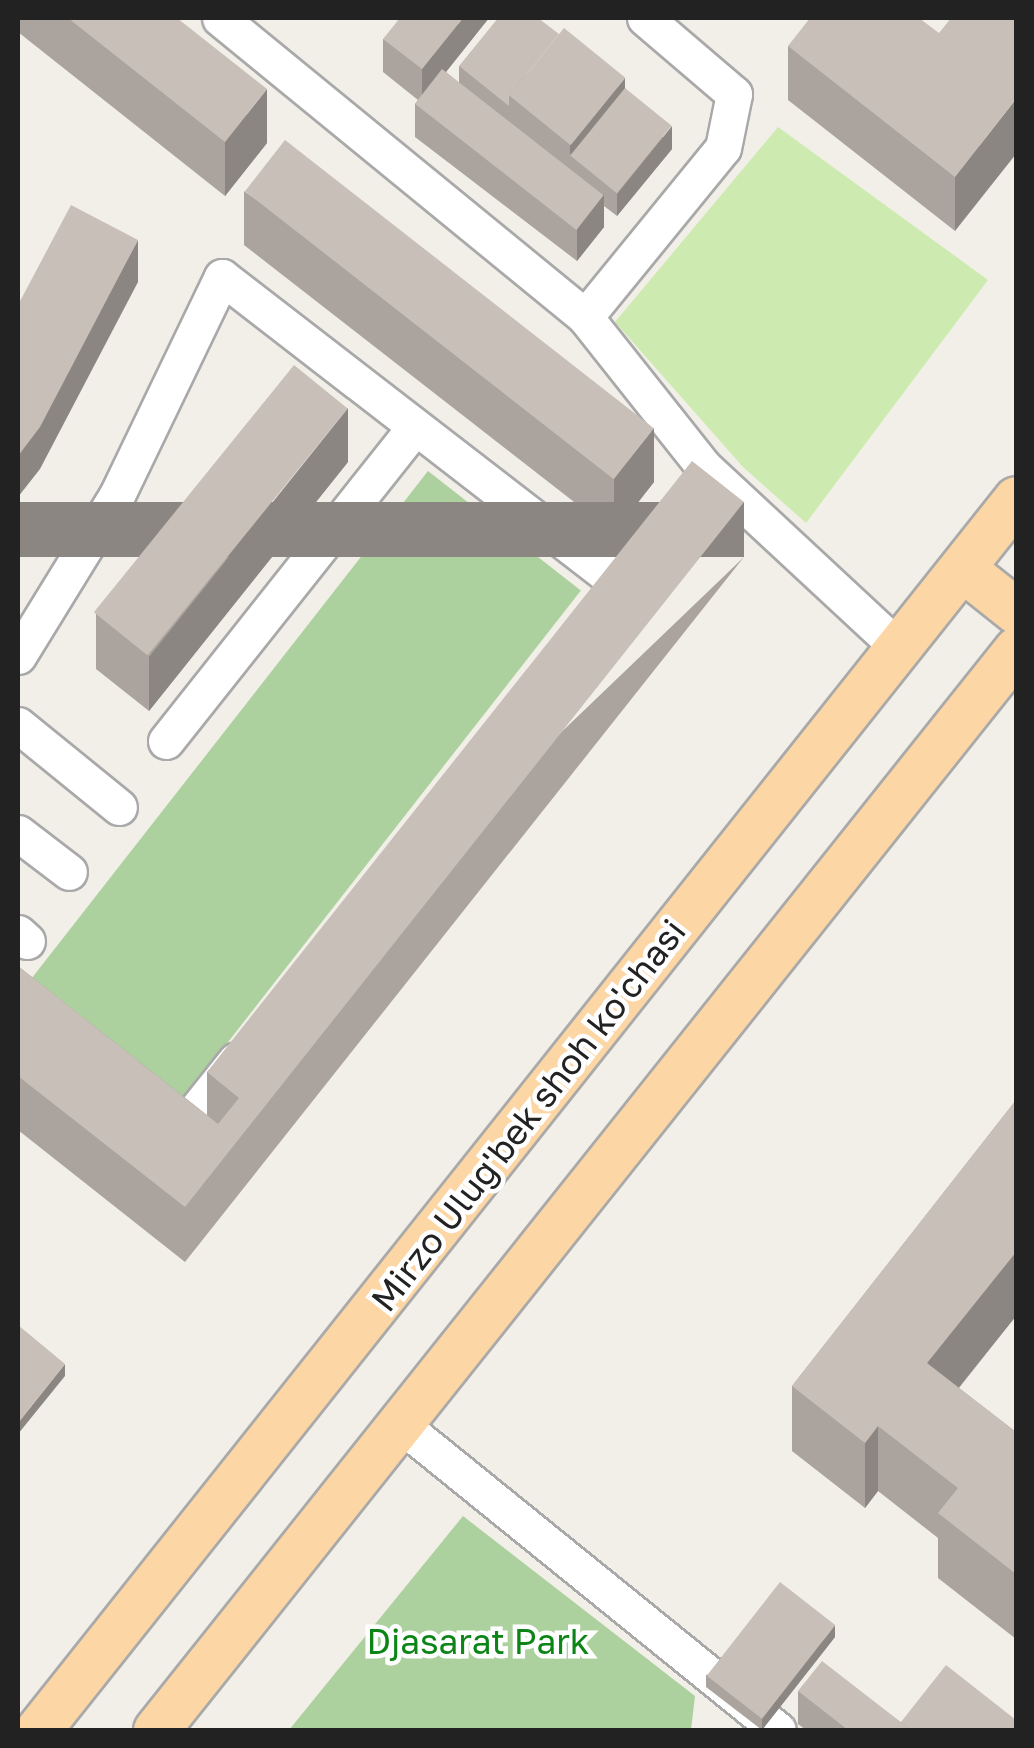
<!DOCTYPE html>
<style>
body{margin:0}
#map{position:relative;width:1034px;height:1748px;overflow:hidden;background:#f2efe9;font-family:"Golos Text",sans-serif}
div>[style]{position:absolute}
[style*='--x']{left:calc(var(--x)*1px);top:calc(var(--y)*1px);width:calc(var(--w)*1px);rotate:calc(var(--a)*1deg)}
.grass>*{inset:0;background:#cdebb0}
.forest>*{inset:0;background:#add19e;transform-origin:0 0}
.roads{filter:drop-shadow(2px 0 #a9a9a9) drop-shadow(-2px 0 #a9a9a9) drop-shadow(0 2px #a9a9a9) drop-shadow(0 -2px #a9a9a9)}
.minor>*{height:35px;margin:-17.5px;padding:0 17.5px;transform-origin:17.5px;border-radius:17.5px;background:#fff}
.major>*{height:45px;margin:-22.5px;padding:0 22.5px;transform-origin:22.5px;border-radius:22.5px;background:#fcd6a4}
.wall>*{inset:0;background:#aba49e}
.shaded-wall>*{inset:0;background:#8b8681;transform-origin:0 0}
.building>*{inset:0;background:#c7bfb8;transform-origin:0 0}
span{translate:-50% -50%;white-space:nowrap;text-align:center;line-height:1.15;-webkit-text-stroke:9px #fff;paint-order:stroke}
.street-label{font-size:35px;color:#222}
.park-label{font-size:35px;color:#0c8416}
.frame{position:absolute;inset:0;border:20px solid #222;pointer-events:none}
</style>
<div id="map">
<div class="grass">
<div style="clip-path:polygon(778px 127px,988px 280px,806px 523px,743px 467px,615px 322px)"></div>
</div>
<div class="forest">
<div style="left:428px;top:471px;width:194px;height:646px;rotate:38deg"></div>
<div style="clip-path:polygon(463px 1516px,695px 1696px,691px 1730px,289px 1730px)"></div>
</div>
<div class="roads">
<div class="minor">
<div style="--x:220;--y:18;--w:472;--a:39.3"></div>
<div style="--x:585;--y:317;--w:191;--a:51.6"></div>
<div style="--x:704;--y:467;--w:266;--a:42.9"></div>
<div style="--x:585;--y:317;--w:218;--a:-50.8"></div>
<div style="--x:723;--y:148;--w:55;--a:-78.5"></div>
<div style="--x:734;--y:94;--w:117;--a:-139.5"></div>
<div style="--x:18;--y:656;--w:189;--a:-58.4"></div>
<div style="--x:117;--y:495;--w:242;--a:-64.3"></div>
<div style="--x:222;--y:277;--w:497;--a:37.7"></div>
<div style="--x:615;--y:581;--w:34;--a:-52"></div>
<div style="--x:18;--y:725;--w:130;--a:39.1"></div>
<div style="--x:166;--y:741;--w:399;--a:-51.6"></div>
<div style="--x:18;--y:833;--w:64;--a:37.4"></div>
<div style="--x:18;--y:933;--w:12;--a:42"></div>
<div style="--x:165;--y:1116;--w:21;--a:39"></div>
<div style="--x:181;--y:1129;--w:88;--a:-51.4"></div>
<div style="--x:400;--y:1424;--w:486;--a:39"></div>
</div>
<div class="major">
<div style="--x:962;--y:568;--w:69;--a:38.5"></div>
<div style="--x:38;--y:1730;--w:1572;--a:-51.53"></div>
<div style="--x:156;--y:1730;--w:1381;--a:-51.47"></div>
</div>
</div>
<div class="wall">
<div style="clip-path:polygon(18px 18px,177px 18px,267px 143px,225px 196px,18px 32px)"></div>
<div style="clip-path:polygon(489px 18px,446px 72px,459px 83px,459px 66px,625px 88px,672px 149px,617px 216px,604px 206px,604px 227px,577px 261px,415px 137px,415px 104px,418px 100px,383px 72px,383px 39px)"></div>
<div style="clip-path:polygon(1016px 18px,955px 231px,788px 100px,788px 46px,939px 33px)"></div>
<div style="clip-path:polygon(244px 191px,654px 482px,614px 533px,244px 245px)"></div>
<div style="clip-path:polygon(348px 462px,149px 711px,96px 669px,96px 614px)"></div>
<div style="clip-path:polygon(744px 557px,185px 1262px,18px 1130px,18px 966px,207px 1115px,207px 1072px)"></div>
<div style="clip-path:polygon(1016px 1100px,1016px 1316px,959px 1388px,1016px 1432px,1016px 1639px,938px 1578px,938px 1538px,878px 1491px,865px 1508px,792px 1451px,792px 1386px)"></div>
<div style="clip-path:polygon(835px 1637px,762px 1730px,706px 1687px,706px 1675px)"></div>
<div style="clip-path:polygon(798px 1691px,901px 1722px,1016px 1730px,806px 1730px,798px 1724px)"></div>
</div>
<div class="shaded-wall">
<div style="clip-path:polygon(463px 18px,489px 18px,422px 102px,422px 69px)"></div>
<div style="clip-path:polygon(625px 78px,625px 111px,570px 155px,570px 145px)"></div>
<div style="clip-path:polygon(267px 89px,267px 143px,225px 196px,225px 142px)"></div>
<div style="clip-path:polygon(1016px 99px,1016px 154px,955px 231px,955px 177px)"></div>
<div style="clip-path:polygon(672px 126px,672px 149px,617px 216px,617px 194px)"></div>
<div style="clip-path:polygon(604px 194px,604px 227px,577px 261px,577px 228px)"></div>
<div style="clip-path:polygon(138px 240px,138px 282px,40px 469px,18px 497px,18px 456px)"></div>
<div style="clip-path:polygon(348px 408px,348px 462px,149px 711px,149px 657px)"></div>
<div style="clip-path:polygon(654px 428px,654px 482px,614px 533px,614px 478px)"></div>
<div style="left:744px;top:502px;width:55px;height:900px;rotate:90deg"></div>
<div style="clip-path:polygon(1016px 1252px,1016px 1316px,927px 1427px,927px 1363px)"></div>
<div style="clip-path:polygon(65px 1364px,65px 1376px,18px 1434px,18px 1423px)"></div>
<div style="clip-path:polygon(878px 1426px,878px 1491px,865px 1508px,865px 1443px)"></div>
<div style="clip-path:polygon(835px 1625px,835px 1637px,762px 1730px,762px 1719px)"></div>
</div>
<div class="building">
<div style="clip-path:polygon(68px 18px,177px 18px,267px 89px,225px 142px)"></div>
<div style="clip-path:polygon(400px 18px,463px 18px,422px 69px,383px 39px)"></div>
<div style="clip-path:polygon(498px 18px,538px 18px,559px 34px,509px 96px,509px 106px,459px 66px)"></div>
<div style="clip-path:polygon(810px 18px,919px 18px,939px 33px,951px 18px,1016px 18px,1016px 99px,955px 177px,788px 46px)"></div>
<div style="left:564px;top:28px;width:79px;height:87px;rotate:39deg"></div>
<div style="left:442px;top:69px;width:205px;height:44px;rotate:38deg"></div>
<div style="left:625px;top:88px;width:60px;height:87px;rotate:39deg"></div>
<div style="left:285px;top:140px;width:468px;height:65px;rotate:38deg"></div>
<div style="clip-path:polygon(71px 205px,138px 240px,40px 427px,18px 456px,18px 305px)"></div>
<div style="left:294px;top:365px;width:69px;height:318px;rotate:39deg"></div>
<div style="clip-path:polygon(692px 461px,744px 502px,185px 1207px,18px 1076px,18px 966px,218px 1124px,239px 1098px,207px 1072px)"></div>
<div style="clip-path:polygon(1016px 1100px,1016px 1252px,927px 1363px,1016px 1432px,1016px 1574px,938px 1513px,958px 1488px,878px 1426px,865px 1443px,792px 1386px)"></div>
<div style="clip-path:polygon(18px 1325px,65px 1364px,18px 1423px)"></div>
<div style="left:780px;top:1582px;width:70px;height:119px;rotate:38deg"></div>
<div style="clip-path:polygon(822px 1661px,911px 1730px,848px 1730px,798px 1691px)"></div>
<div style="clip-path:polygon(946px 1665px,1016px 1720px,1016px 1730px,911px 1730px,901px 1722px)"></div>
</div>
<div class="street-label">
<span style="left:528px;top:1115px;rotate:-52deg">Mirzo Ulug'bek shoh ko'chasi</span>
</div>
<div class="park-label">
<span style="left:478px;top:1641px">Djasarat Park</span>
</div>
<div class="frame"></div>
</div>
